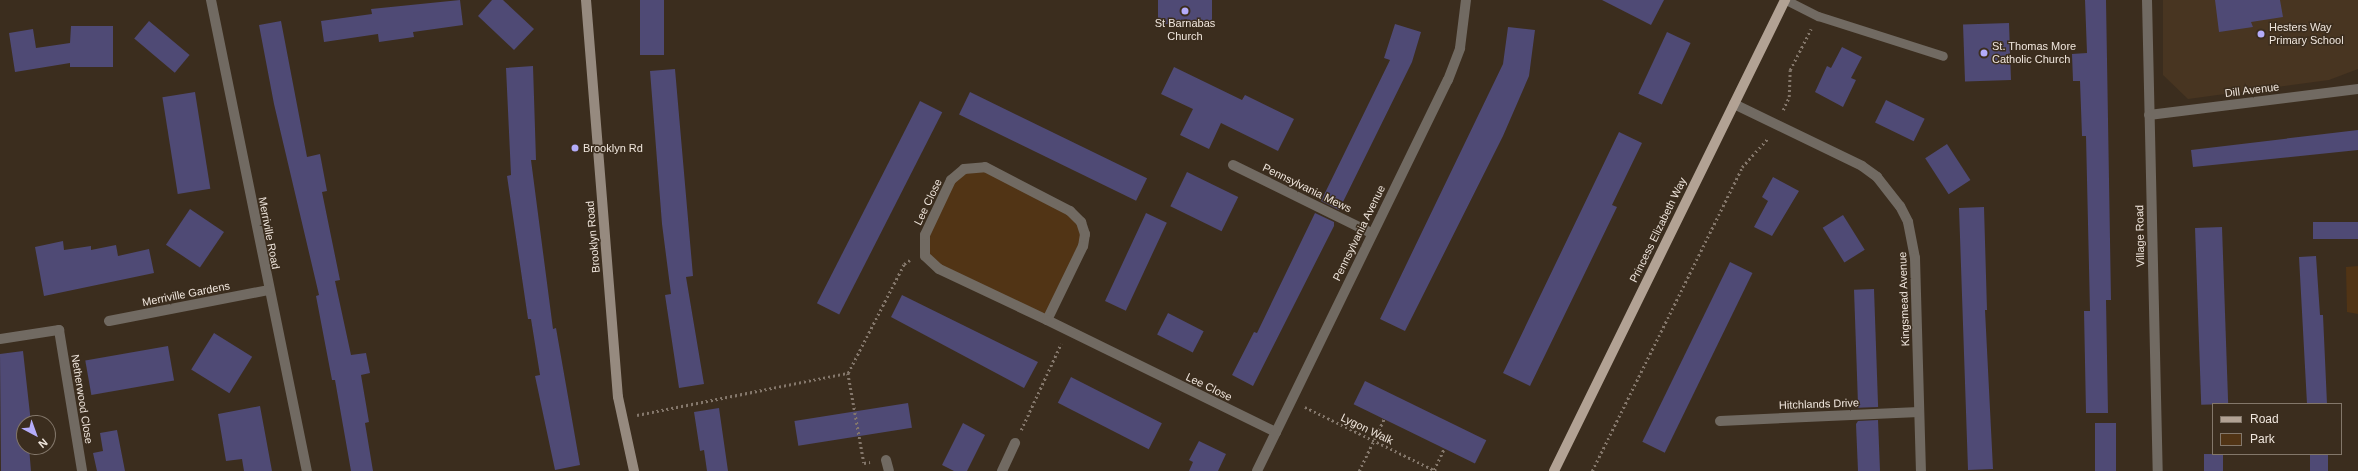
<!DOCTYPE html>
<style>
body{margin:0}
#map{position:relative;width:2358px;height:471px;overflow:hidden;background:#3b2d1e;font-family:Helvetica,sans-serif}
div>[style]{position:absolute}
[style*='--x']{left:calc(var(--x)*1px);top:calc(var(--y)*1px);width:calc(var(--w)*1px);rotate:calc(var(--a)*1deg)}
.built>*{inset:0;background:#483521}
.green>*{inset:0;background:#513415}
.building>*{inset:0;background:#4f4a75;transform-origin:0 0}
.path>*{height:2.5px;margin-top:-1.25px;transform-origin:0;background:repeating-linear-gradient(90deg,#84776b 0 2px,transparent 0 5px)}
.lane>*{height:9px;margin:-4.5px;padding:0 4.5px;transform-origin:4.5px;border-radius:4.5px;background:#716a62}
.street>*{height:10px;margin:-5px;padding:0 5px;transform-origin:5px;border-radius:5px;background:#716a62}
.secondary>*{height:10px;margin:-5px;padding:0 5px;transform-origin:5px;border-radius:5px;background:#968a7f}
.primary>*{height:10px;margin:-5px;padding:0 5px;transform-origin:5px;border-radius:5px;background:#b2a294}
.dots>*{width:11px;height:11px;translate:-50% -50%;box-sizing:border-box;border:2px solid #3b2d1e;border-radius:50%}
span{translate:-50% -50%;white-space:nowrap;text-align:center;line-height:1.15;-webkit-text-stroke:3px #3b2d1e;paint-order:stroke}
.poi-label{font-size:11px;color:#f0e6dd}
.left{translate:0 -50%;text-align:left}
.street-label{font-size:11px;color:#f0e6dd}
.legend{position:absolute;left:2212px;top:403px;width:130px;height:52px;box-sizing:border-box;background:#3b2d1e;border:1px solid #83776a;margin:0;padding:5px 7px;list-style:none;font-size:12px;color:#f0e6dd}
.legend li{display:flex;align-items:center;gap:8px;height:20px}
.legend b{width:20px;border:1px solid #83776a}
.north{position:absolute;left:16px;top:415px;width:40px;height:40px;box-sizing:border-box;background:#3b2d1e;border:1px solid #83776a;border-radius:50%;rotate:139deg;font-size:11px;font-weight:700;line-height:16px;text-align:center;color:#f0e6dd}
.north::after{content:'';display:block;margin:auto;width:14px;height:18px;background:#b4acf9;clip-path:polygon(50% 0,100% 100%,50% 72%,0 100%)}
</style>
<div id="map">
<div class="built">
<div style="clip-path:polygon(2163px 0,2358px 0,2358px 69px,2329px 80px,2188px 99px,2163px 75px)"></div>
</div>
<div class="green">
<div style="clip-path:polygon(978px 166px,1070px 211px,1085px 234px,1047px 320px,933px 266px,925px 235px,951px 180px)"></div>
<div style="clip-path:polygon(2358px 266px,2358px 314px,2347px 312px,2346px 267px)"></div>
</div>
<div class="building">
<div style="clip-path:polygon(460px 0,463px 25px,413px 32px,414px 37px,379px 42px,378px 34px,324px 42px,321px 21px,372px 14px,371px 9px)"></div>
<div style="clip-path:polygon(492px 0,503px 0,534px 29px,514px 50px,478px 16px)"></div>
<div style="left:640px;top:0;width:24px;height:55px"></div>
<div style="left:1158px;top:0;width:54px;height:24px"></div>
<div style="clip-path:polygon(1602px 0,1664px 0,1651px 25px)"></div>
<div style="clip-path:polygon(2085px 0,2106px 0,2111px 300px,2106px 300px,2108px 413px,2086px 413px,2084px 311px,2090px 311px,2086px 136px,2082px 136px,2080px 81px,2073px 81px,2072px 54px,2087px 53px)"></div>
<div style="clip-path:polygon(2215px 0,2280px 0,2283px 17px,2251px 22px,2253px 27px,2219px 32px)"></div>
<div style="left:149px;top:21px;width:53px;height:23px;rotate:40deg"></div>
<div style="clip-path:polygon(281px 21px,307px 157px,320px 154px,327px 191px,322px 192px,340px 280px,335px 281px,351px 355px,366px 353px,370px 373px,361px 375px,369px 422px,365px 423px,373px 471px,351px 471px,335px 380px,332px 380px,316px 296px,319px 295px,274px 104px,259px 25px)"></div>
<div style="left:2009px;top:23px;width:57px;height:46px;rotate:88deg"></div>
<div style="clip-path:polygon(1395px 24px,1421px 32px,1412px 62px,1339px 210px,1321px 201px,1390px 60px,1384px 58px)"></div>
<div style="clip-path:polygon(71px 26px,113px 26px,113px 67px,70px 67px,70px 63px,15px 72px,9px 33px,33px 29px,36px 48px,70px 43px)"></div>
<div style="clip-path:polygon(1508px 27px,1535px 30px,1529px 76px,1503px 136px,1405px 331px,1380px 319px,1503px 64px)"></div>
<div style="left:1667px;top:32px;width:26px;height:68px;rotate:25deg"></div>
<div style="clip-path:polygon(1842px 47px,1862px 57px,1851px 78px,1856px 80px,1843px 107px,1815px 92px,1827px 66px,1831px 68px)"></div>
<div style="clip-path:polygon(533px 66px,536px 160px,531px 160px,553px 329px,556px 328px,580px 465px,555px 470px,535px 376px,540px 375px,531px 319px,528px 319px,507px 176px,511px 175px,506px 68px)"></div>
<div style="clip-path:polygon(1174px 67px,1242px 100px,1245px 95px,1294px 119px,1278px 151px,1221px 123px,1209px 149px,1180px 135px,1193px 109px,1161px 94px)"></div>
<div style="clip-path:polygon(675px 69px,693px 276px,686px 277px,704px 384px,679px 388px,665px 295px,671px 294px,662px 224px,650px 71px)"></div>
<div style="left:195px;top:92px;width:98px;height:33px;rotate:81deg"></div>
<div style="left:970px;top:92px;width:197px;height:25px;rotate:26deg"></div>
<div style="left:1886px;top:100px;width:43px;height:25px;rotate:26deg"></div>
<div style="left:920px;top:101px;width:25px;height:227px;rotate:27deg"></div>
<div style="clip-path:polygon(2358px 130px,2358px 150px,2193px 167px,2191px 150px)"></div>
<div style="clip-path:polygon(1619px 132px,1642px 143px,1612px 205px,1617px 207px,1530px 386px,1503px 373px)"></div>
<div style="left:1947px;top:144px;width:43px;height:26px;rotate:57deg"></div>
<div style="left:1187px;top:172px;width:57px;height:38px;rotate:26deg"></div>
<div style="clip-path:polygon(1773px 177px,1799px 191px,1772px 236px,1754px 227px,1768px 201px,1762px 197px)"></div>
<div style="clip-path:polygon(1984px 207px,1987px 310px,1985px 310px,1993px 469px,1968px 470px,1959px 208px)"></div>
<div style="left:190px;top:209px;width:41px;height:43px;rotate:34deg"></div>
<div style="left:1146px;top:213px;width:23px;height:97px;rotate:25deg"></div>
<div style="clip-path:polygon(1315px 213px,1334px 222px,1334px 226px,1253px 386px,1232px 375px,1254px 332px,1257px 333px)"></div>
<div style="left:1843px;top:215px;width:41px;height:24px;rotate:58deg"></div>
<div style="left:2358px;top:222px;width:17px;height:45px;rotate:90deg"></div>
<div style="left:2222px;top:227px;width:177px;height:27px;rotate:88deg"></div>
<div style="clip-path:polygon(63px 241px,64px 250px,91px 246px,91px 250px,116px 245px,118px 256px,149px 249px,154px 273px,44px 296px,35px 247px)"></div>
<div style="clip-path:polygon(2316px 256px,2320px 315px,2323px 315px,2327px 404px,2307px 404px,2299px 257px)"></div>
<div style="left:1730px;top:262px;width:25px;height:200px;rotate:26deg"></div>
<div style="left:1874px;top:289px;width:118px;height:20px;rotate:88deg"></div>
<div style="clip-path:polygon(902px 295px,1038px 362px,1024px 388px,891px 317px)"></div>
<div style="left:1168px;top:313px;width:40px;height:24px;rotate:27deg"></div>
<div style="left:214px;top:333px;width:45px;height:43px;rotate:32deg"></div>
<div style="left:168px;top:346px;width:35px;height:84px;rotate:80deg"></div>
<div style="clip-path:polygon(23px 351px,31px 423px,24px 423px,24px 447px,29px 447px,31px 471px,1px 471px,0 354px)"></div>
<div style="left:1071px;top:377px;width:102px;height:29px;rotate:27deg"></div>
<div style="left:1365px;top:381px;width:135px;height:26px;rotate:26deg"></div>
<div style="left:908px;top:403px;width:25px;height:115px;rotate:81deg"></div>
<div style="clip-path:polygon(260px 406px,272px 471px,244px 471px,242px 459px,226px 461px,218px 414px)"></div>
<div style="clip-path:polygon(719px 408px,728px 471px,707px 471px,704px 450px,700px 451px,694px 412px)"></div>
<div style="clip-path:polygon(1878px 420px,1880px 471px,1858px 471px,1856px 424px,1858px 421px)"></div>
<div style="clip-path:polygon(963px 423px,985px 435px,967px 471px,954px 471px,942px 465px)"></div>
<div style="left:2095px;top:423px;width:21px;height:48px"></div>
<div style="clip-path:polygon(117px 430px,125px 471px,97px 471px,93px 453px,103px 451px,100px 433px)"></div>
<div style="clip-path:polygon(1199px 441px,1226px 454px,1218px 471px,1189px 471px,1193px 462px,1189px 460px)"></div>
<div style="left:2204px;top:454px;width:19px;height:17px"></div>
<div style="left:2310px;top:454px;width:18px;height:17px"></div>
</div>
<div class="path">
<div style="--x:1783;--y:110;--w:14;--a:-65"></div>
<div style="--x:1789;--y:97;--w:27;--a:-88"></div>
<div style="--x:1790;--y:70;--w:46;--a:-62.9"></div>
<div style="--x:848;--y:373;--w:91;--a:79.9"></div>
<div style="--x:864;--y:463;--w:6;--a:-9"></div>
<div style="--x:1305;--y:407;--w:146;--a:26"></div>
<div style="--x:637;--y:415;--w:215;--a:-11.3"></div>
<div style="--x:848;--y:373;--w:123;--a:-62.8"></div>
<div style="--x:904;--y:264;--w:7;--a:-34"></div>
<div style="--x:1021;--y:430;--w:95;--a:-65.1"></div>
<div style="--x:1434;--y:470;--w:23;--a:-65"></div>
<div style="--x:1359;--y:471;--w:58;--a:-64.3"></div>
<div style="--x:1592;--y:471;--w:339;--a:-63.7"></div>
<div style="--x:1742;--y:167;--w:40;--a:-48"></div>
</div>
<div class="lane">
<div style="--x:1786;--y:0;--w:36;--a:27"></div>
<div style="--x:1818;--y:16;--w:131;--a:17.7"></div>
</div>
<div class="street">
<div style="--x:211;--y:0;--w:481;--a:78.5"></div>
<div style="--x:2147;--y:0;--w:471;--a:88.7"></div>
<div style="--x:1734;--y:104;--w:142;--a:25.8"></div>
<div style="--x:1862;--y:166;--w:19;--a:36"></div>
<div style="--x:1877;--y:177;--w:37;--a:52"></div>
<div style="--x:1900;--y:206;--w:18;--a:63"></div>
<div style="--x:1908;--y:222;--w:37;--a:79"></div>
<div style="--x:1915;--y:258;--w:213;--a:88.4"></div>
<div style="--x:2149;--y:115;--w:211;--a:-7.1"></div>
<div style="--x:1233;--y:165;--w:154;--a:26.2"></div>
<div style="--x:1047;--y:320;--w:119;--a:-154.7"></div>
<div style="--x:939;--y:269;--w:19;--a:-137"></div>
<div style="--x:925;--y:256;--w:21;--a:-90"></div>
<div style="--x:925;--y:235;--w:61;--a:-64.7"></div>
<div style="--x:951;--y:180;--w:17;--a:-40"></div>
<div style="--x:964;--y:169;--w:21;--a:-5"></div>
<div style="--x:985;--y:167;--w:96;--a:27.4"></div>
<div style="--x:1070;--y:211;--w:16;--a:45"></div>
<div style="--x:1081;--y:222;--w:13;--a:72"></div>
<div style="--x:1085;--y:234;--w:12;--a:99"></div>
<div style="--x:1083;--y:246;--w:82;--a:115.9"></div>
<div style="--x:1047;--y:320;--w:255;--a:26.1"></div>
<div style="--x:109;--y:321;--w:162;--a:-11"></div>
<div style="--x:0;--y:339;--w:60;--a:-8.7"></div>
<div style="--x:59;--y:330;--w:143;--a:80.7"></div>
<div style="--x:1720;--y:421;--w:199;--a:-2.6"></div>
<div style="--x:886;--y:460;--w:11;--a:75"></div>
<div style="--x:1002;--y:471;--w:31;--a:-65"></div>
<div style="--x:1257;--y:471;--w:435;--a:-64"></div>
<div style="--x:1448;--y:80;--w:34;--a:-69"></div>
<div style="--x:1460;--y:48;--w:48;--a:-82.9"></div>
</div>
<div class="secondary">
<div style="--x:586;--y:0;--w:398;--a:85.4"></div>
<div style="--x:618;--y:397;--w:76;--a:77.8"></div>
</div>
<div class="primary">
<div style="--x:1554;--y:471;--w:525;--a:-63.87"></div>
</div>
<div class="dots">
<div style="left:1185px;top:11px;background:#b4acf9"></div>
<div style="left:2261px;top:34px;background:#b4acf9"></div>
<div style="left:1984px;top:53px;background:#b4acf9"></div>
<div style="left:575px;top:148px;background:#b4acf9"></div>
</div>
<div class="poi-label">
<span style="left:1185px;top:30px">St Barnabas<br>Church</span>
<span class="left" style="left:2269px;top:34px">Hesters Way<br>Primary School</span>
<span class="left" style="left:1992px;top:53px">St. Thomas More<br>Catholic Church</span>
<span class="left" style="left:583px;top:148px">Brooklyn Rd</span>
</div>
<div class="street-label">
<span style="left:2252px;top:90px;rotate:-7deg">Dill Avenue</span>
<span style="left:1307px;top:188px;rotate:26deg">Pennsylvania Mews</span>
<span style="left:928px;top:202px;rotate:-64deg">Lee Close</span>
<span style="left:1658px;top:230px;rotate:-64deg">Princess Elizabeth Way</span>
<span style="left:269px;top:233px;rotate:79deg">Merriville Road</span>
<span style="left:1359px;top:233px;rotate:-64deg">Pennsylvania Avenue</span>
<span style="left:2140px;top:236px;rotate:-91deg">Village Road</span>
<span style="left:593px;top:237px;rotate:-95deg">Brooklyn Road</span>
<span style="left:186px;top:294px;rotate:-11deg">Merriville Gardens</span>
<span style="left:1904px;top:299px;rotate:-92deg">Kingsmead Avenue</span>
<span style="left:1209px;top:387px;rotate:26deg">Lee Close</span>
<span style="left:82px;top:399px;rotate:81deg">Netherwood Close</span>
<span style="left:1819px;top:404px;rotate:-2deg">Hitchlands Drive</span>
<span style="left:1367px;top:429px;rotate:26deg">Lygon Walk</span>
</div>
<ul class="legend">
<li><b style="height:5px;background:#b2a294"></b>Road</li>
<li><b style="height:11px;background:#513415"></b>Park</li>
</ul>
<div class="north">N</div>
</div>
